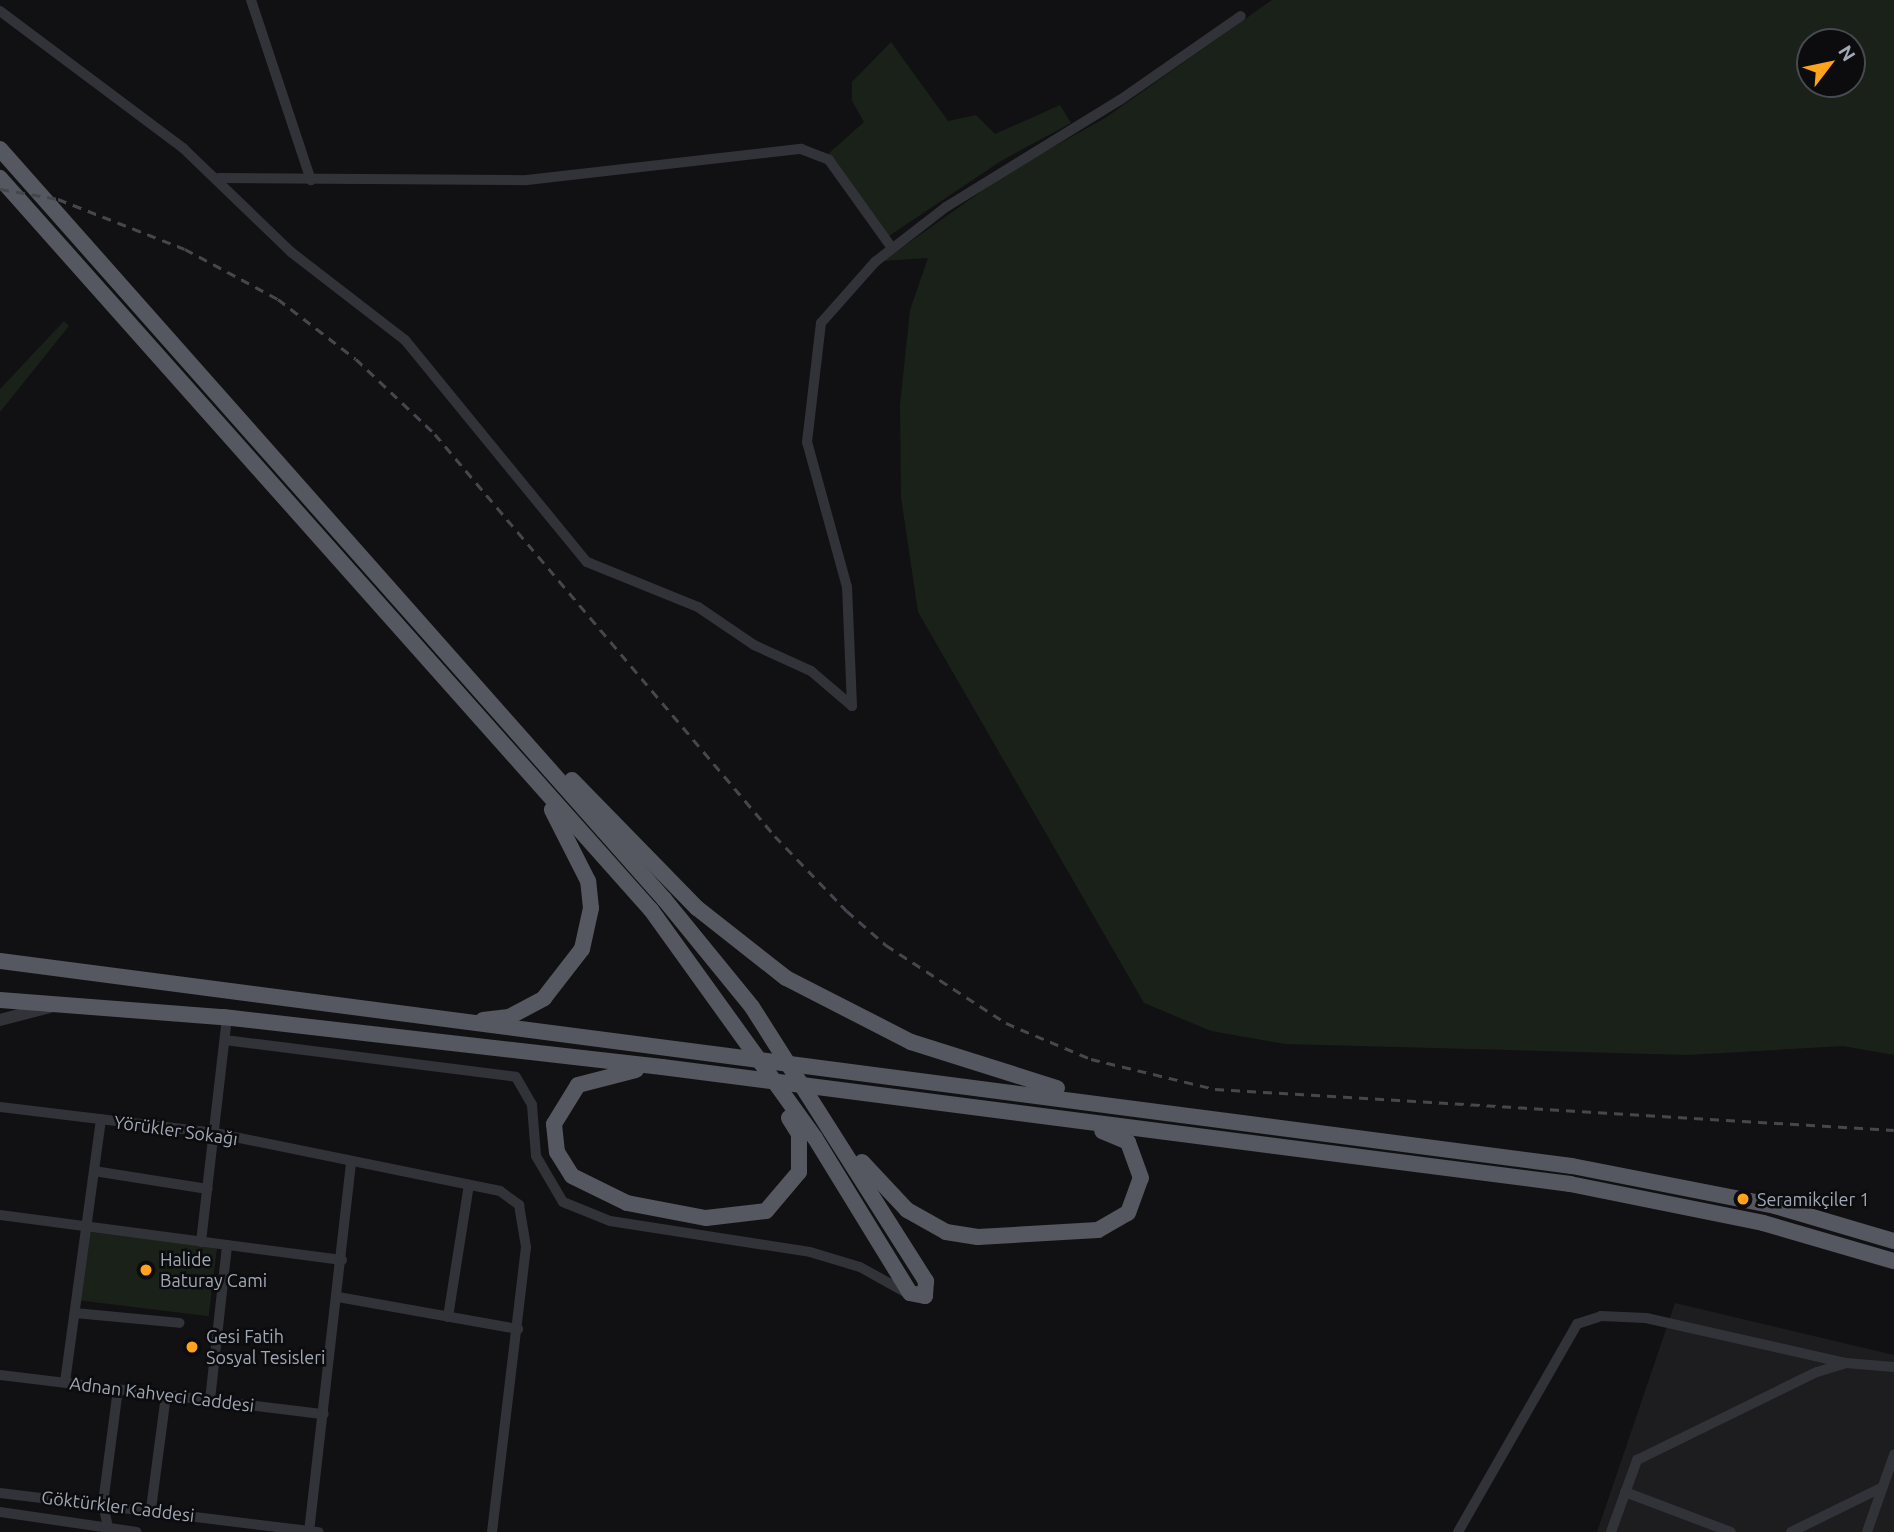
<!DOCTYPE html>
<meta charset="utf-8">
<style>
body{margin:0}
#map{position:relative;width:1894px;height:1532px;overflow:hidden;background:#111113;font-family:Ubuntu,sans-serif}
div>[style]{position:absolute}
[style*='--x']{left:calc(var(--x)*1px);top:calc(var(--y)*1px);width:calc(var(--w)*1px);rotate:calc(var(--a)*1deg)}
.built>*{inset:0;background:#1d1d20}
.green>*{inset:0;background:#192119;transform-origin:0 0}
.minor>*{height:10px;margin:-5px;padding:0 5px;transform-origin:5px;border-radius:5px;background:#323338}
.tertiary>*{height:12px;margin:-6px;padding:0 6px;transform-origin:6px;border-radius:6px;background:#323338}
.trunk>*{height:16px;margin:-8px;padding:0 8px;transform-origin:8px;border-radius:8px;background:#555860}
.rail>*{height:2.5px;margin-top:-1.25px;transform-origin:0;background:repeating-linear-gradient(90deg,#45474d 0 9px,transparent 0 16px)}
.dots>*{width:19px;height:19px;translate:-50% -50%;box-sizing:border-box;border:4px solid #0c0c0e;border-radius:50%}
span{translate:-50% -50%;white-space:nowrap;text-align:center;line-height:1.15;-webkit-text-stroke:5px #0c0c0e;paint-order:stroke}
.street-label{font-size:18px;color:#a1a8b5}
.poi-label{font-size:18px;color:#a1a8b5}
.left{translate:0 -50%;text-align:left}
.north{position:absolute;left:1796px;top:28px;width:70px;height:70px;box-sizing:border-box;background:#0c0c0e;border:2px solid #484a51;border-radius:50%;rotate:58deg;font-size:19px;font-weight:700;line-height:28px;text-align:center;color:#a1a8b5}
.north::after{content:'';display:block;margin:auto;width:24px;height:32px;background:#ffa21d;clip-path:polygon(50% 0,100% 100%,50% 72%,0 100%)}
</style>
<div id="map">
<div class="built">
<div style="clip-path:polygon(1675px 1303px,1894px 1355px,1894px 1532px,1597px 1532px)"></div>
</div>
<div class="green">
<div style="clip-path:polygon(evenodd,1272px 0,1894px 0,1894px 1055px,1843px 1046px,1687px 1055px,1285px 1044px,1211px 1031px,1144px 1003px,918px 612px,901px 497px,900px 405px,910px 310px,928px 258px,883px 261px,1010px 171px,1105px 118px,1272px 0,1810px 42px,1852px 42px,1852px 84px,1810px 84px,1810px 42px)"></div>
<div style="clip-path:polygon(891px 42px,948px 121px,976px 115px,995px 134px,1060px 105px,1071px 123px,1001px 161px,886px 238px,827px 155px,864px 122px,852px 101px,852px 82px)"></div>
<div style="clip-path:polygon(64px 321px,69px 326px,0 412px,0 389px)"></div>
<div style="left:89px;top:1232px;width:129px;height:69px;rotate:7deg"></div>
</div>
<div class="minor">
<div style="--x:251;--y:0;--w:190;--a:71.6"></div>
<div style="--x:0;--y:11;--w:229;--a:36.8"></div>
<div style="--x:183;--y:148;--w:150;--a:43.9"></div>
<div style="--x:291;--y:252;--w:144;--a:37.7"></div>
<div style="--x:405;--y:340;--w:287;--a:50.7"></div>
<div style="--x:587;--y:562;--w:120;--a:22.1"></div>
<div style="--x:698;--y:607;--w:68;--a:34.2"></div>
<div style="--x:754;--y:645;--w:63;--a:24.5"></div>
<div style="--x:811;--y:671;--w:54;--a:40.5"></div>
<div style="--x:219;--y:178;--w:308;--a:0.4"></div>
<div style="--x:527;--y:180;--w:276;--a:-6.5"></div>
<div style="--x:801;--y:149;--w:30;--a:21"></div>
<div style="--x:829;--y:160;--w:108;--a:54.4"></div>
<div style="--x:852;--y:706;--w:119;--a:-92.4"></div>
<div style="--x:847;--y:587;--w:150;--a:-105.4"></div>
<div style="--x:807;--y:442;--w:120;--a:-83.3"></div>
<div style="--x:821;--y:323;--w:81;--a:-48.5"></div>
<div style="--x:875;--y:262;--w:90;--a:-37.8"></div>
<div style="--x:946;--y:207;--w:204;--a:-31.6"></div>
<div style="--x:1120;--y:100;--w:147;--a:-34.8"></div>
<div style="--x:225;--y:1040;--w:293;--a:7.2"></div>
<div style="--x:516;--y:1077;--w:32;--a:60"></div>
<div style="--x:532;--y:1105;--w:51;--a:85.5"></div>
<div style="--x:536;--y:1156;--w:53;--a:59.6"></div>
<div style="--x:563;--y:1202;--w:51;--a:22"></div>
<div style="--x:610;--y:1221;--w:202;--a:8.8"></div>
<div style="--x:810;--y:1252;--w:52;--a:16.7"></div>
<div style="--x:860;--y:1267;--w:60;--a:29.1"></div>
<div style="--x:0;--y:1107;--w:217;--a:6.9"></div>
<div style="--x:215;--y:1133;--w:291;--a:11.5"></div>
<div style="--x:500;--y:1191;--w:24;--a:36"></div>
<div style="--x:519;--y:1205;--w:43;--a:80.5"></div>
<div style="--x:526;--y:1247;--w:287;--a:96.8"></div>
<div style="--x:94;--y:1171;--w:115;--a:9"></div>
<div style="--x:0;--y:1215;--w:345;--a:7.5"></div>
<div style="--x:201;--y:1242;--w:226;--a:-83.4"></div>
<div style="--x:338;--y:1297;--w:183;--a:10.1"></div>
<div style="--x:75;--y:1313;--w:105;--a:5.4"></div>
<div style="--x:448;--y:1317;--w:134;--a:-81"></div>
<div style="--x:0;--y:1375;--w:326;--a:6.9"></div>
<div style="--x:65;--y:1382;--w:265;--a:-82.2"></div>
<div style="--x:210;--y:1400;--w:156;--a:-83.7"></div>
<div style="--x:1625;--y:1492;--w:113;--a:20.7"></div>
<div style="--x:0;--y:1493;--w:321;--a:7"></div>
<div style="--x:151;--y:1509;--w:115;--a:-82.5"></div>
<div style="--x:0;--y:1512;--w:138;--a:8.3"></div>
<div style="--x:109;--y:1532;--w:30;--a:-102"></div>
<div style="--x:103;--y:1503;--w:115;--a:-82.5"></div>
<div style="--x:309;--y:1532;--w:372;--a:-83.5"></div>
<div style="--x:1458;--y:1532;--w:240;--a:-60.2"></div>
<div style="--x:1577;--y:1324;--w:25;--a:-18"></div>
<div style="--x:1601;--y:1316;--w:45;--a:2.5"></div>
<div style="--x:1646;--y:1318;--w:205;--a:12.7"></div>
<div style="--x:1611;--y:1532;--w:77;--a:-70.1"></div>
<div style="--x:1637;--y:1460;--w:200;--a:-26.1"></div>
<div style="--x:1817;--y:1372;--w:30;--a:-17"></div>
<div style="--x:1846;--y:1363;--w:48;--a:4.8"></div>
<div style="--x:1791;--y:1532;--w:102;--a:-26.1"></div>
<div style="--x:1867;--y:1532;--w:82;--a:-70.7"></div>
</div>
<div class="tertiary">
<div style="--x:0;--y:1020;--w:52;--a:-14.6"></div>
</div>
<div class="trunk">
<div style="--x:0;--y:149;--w:1002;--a:48.48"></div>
<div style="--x:664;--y:899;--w:139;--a:50.8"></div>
<div style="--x:752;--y:1007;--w:325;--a:57.6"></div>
<div style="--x:926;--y:1281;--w:15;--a:94"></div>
<div style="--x:925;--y:1296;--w:15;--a:-169"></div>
<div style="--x:910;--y:1293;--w:182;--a:-121.5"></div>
<div style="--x:815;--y:1138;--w:281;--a:-125.7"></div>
<div style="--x:651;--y:910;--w:980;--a:-131.65"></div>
<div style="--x:572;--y:780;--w:179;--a:45.7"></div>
<div style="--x:697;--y:908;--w:113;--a:38.2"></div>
<div style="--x:786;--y:978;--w:140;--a:27.1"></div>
<div style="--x:911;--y:1042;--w:153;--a:17.5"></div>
<div style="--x:0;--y:961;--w:1585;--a:7.43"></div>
<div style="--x:1572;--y:1166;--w:207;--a:11.1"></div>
<div style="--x:1775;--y:1206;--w:124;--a:16.4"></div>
<div style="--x:0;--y:1000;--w:224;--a:4.4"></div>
<div style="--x:223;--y:1017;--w:442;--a:6.5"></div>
<div style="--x:662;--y:1067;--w:916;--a:7.34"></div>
<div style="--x:1570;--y:1184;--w:197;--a:11.4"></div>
<div style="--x:1763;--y:1223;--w:136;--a:16.2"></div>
<div style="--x:483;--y:1020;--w:26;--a:-7"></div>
<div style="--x:509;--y:1017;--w:40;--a:-28"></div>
<div style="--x:544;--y:998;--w:62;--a:-52.2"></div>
<div style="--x:582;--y:949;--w:42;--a:-77.6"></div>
<div style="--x:591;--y:908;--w:27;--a:-96"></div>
<div style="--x:588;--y:881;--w:80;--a:-116.9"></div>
<div style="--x:636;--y:1070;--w:60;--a:165.5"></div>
<div style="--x:578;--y:1085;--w:46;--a:121.6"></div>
<div style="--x:554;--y:1124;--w:28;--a:84"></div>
<div style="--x:557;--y:1152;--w:28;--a:58"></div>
<div style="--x:572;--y:1176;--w:61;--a:26.1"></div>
<div style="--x:627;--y:1203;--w:80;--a:10.8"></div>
<div style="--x:706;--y:1218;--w:60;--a:-6.7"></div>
<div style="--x:766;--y:1211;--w:51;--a:-49.8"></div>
<div style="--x:799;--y:1172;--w:38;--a:-90"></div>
<div style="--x:799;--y:1134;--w:19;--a:-122"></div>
<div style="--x:862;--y:1162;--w:66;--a:46.8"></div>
<div style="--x:907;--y:1210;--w:45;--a:29.4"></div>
<div style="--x:946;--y:1232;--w:32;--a:9"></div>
<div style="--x:978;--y:1237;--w:120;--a:-3.3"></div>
<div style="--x:1098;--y:1230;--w:34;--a:-30"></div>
<div style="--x:1128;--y:1213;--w:37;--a:-70"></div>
<div style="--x:1141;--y:1178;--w:38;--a:-110"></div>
<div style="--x:1128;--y:1142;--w:28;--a:-157"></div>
</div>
<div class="rail">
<div style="--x:0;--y:189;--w:59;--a:9.8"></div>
<div style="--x:58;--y:199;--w:136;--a:21.5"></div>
<div style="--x:185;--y:249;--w:106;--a:28.3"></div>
<div style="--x:278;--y:299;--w:98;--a:37.6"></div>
<div style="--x:356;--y:359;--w:109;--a:43.5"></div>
<div style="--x:435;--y:434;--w:527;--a:49.78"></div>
<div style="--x:775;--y:836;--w:104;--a:46.2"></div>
<div style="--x:847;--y:911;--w:52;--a:41.1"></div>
<div style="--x:886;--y:945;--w:143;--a:33"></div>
<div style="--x:1006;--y:1023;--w:92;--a:23"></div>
<div style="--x:1091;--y:1059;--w:128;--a:13.6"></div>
<div style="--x:1215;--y:1089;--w:680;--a:3.46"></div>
</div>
<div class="dots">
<div style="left:1743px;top:1199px;background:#ffa21d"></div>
<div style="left:146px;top:1270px;background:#ffa21d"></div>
<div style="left:192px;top:1347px;background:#ffa21d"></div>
</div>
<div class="street-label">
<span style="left:176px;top:1130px;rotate:8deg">Yörükler Sokağı</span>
<span style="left:162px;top:1394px;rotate:7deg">Adnan Kahveci Caddesi</span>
<span style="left:118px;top:1506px;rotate:7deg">Göktürkler Caddesi</span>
</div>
<div class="poi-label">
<span class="left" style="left:1757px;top:1199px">Seramikçiler 1</span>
<span class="left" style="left:160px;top:1270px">Halide<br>Baturay Cami</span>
<span class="left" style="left:206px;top:1347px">Gesi Fatih<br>Sosyal Tesisleri</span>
</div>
<div class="north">N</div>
</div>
